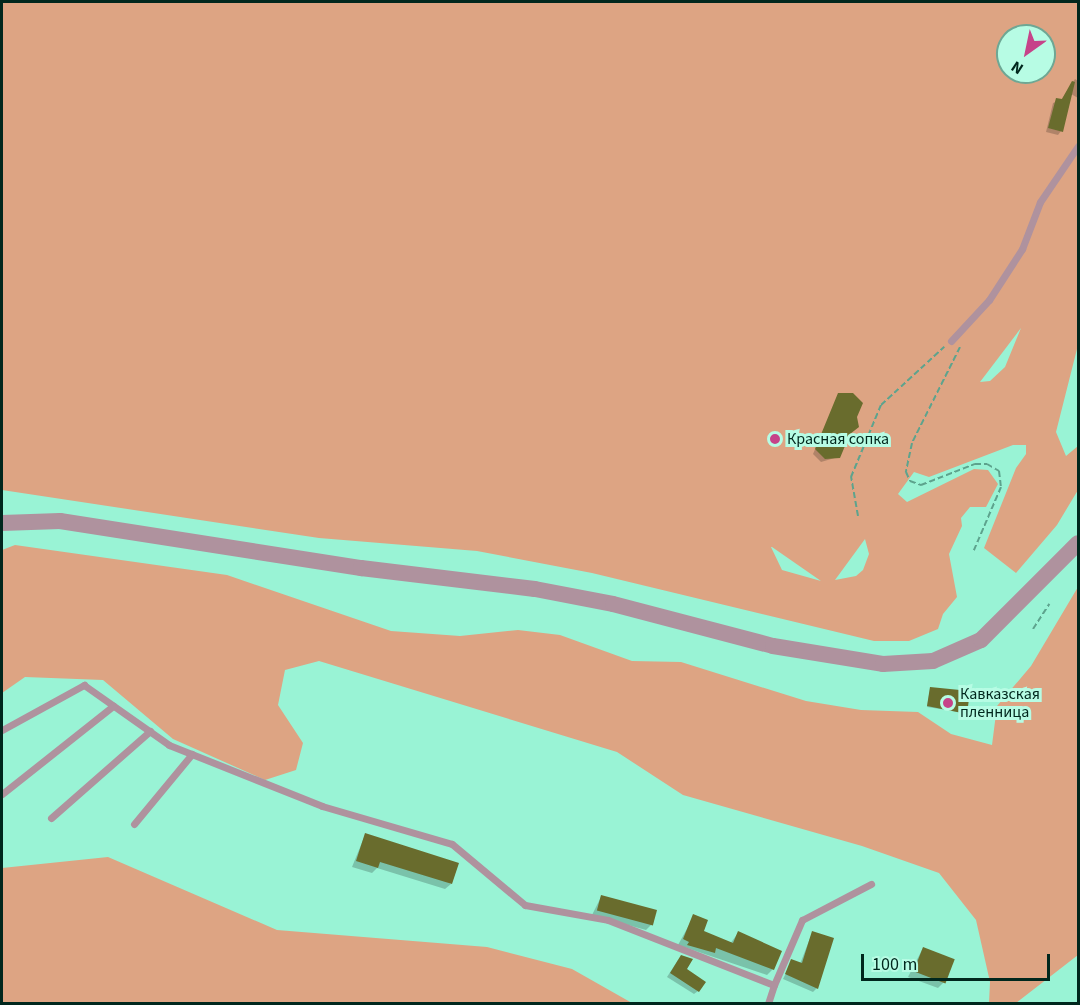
<!DOCTYPE html>
<meta charset="utf-8">
<style>
body{margin:0}
#map{position:relative;width:1080px;height:1005px;overflow:hidden;background:#99f3d5;font-family:"Source Sans 3",sans-serif}
div>[style]{position:absolute}
[style*='--x']{left:calc(var(--x)*1px);top:calc(var(--y)*1px);width:calc(var(--w)*1px);rotate:calc(var(--a)*1deg)}
.green>*{inset:0;background:#dda483}
.shadow>*{inset:0;background:#0003}
.building>*{inset:0;background:#696c2d;transform-origin:0 0}
.path>*{height:2px;margin-top:-1px;transform-origin:0;background:repeating-linear-gradient(90deg,#5da38d 0 6px,transparent 0 9px)}
.service>*{height:7px;margin:-3.5px;padding:0 3.5px;transform-origin:3.5px;border-radius:3.5px;background:#af929e}
.tertiary>*{height:16px;margin:-8px;padding:0 8px;transform-origin:8px;border-radius:8px;background:#af929e}
.dots>*{width:16px;height:16px;translate:-50% -50%;box-sizing:border-box;border:3px solid #b7fce4;border-radius:50%}
span{translate:-50% -50%;white-space:nowrap;text-align:center;line-height:1.15;-webkit-text-stroke:6px #b7fce4;paint-order:stroke}
.poi-label{font-size:16px;color:#00271d}
.left{translate:0 -50%;text-align:left}
.frame{position:absolute;inset:0;border:3px solid #00271d;pointer-events:none}
.north{position:absolute;left:996px;top:24px;width:60px;height:60px;box-sizing:border-box;background:#b7fce4;border:2px solid #6ea794;border-radius:50%;rotate:213deg;font-size:16px;font-weight:700;line-height:24px;text-align:center;color:#00271d}
.north::after{content:'';display:block;margin:auto;width:21px;height:27px;background:#c64389;clip-path:polygon(50% 0,100% 100%,50% 72%,0 100%)}
.scale{position:absolute;left:861px;top:954px;width:189px;height:27px;box-sizing:border-box;border:3px solid #00271d;border-top:0;padding-left:8px;font-size:18px;line-height:21px;white-space:nowrap;color:#00271d;-webkit-text-stroke:4px #b7fce4;paint-order:stroke}
</style>
<div id="map">
<div class="green">
<div style="clip-path:polygon(evenodd,2px 2px,1078px 2px,1078px 345px,1056px 432px,1066px 456px,1078px 446px,1078px 490px,1057px 525px,1016px 573px,984px 548px,1016px 468px,1026px 454px,1026px 445px,1013px 445px,929px 477px,914px 472px,898px 494px,907px 502px,974px 469px,988px 470px,998px 484px,986px 507px,970px 507px,961px 518px,962px 526px,949px 554px,957px 597px,943px 614px,938px 629px,909px 641px,874px 641px,592px 573px,477px 551px,319px 538px,2px 490px,2px 2px,1008px 36px,1044px 36px,1044px 72px,1008px 72px,1008px 36px,2px 2px,1021px 328px,1005px 367px,990px 381px,980px 382px,1021px 328px,2px 2px,865px 539px,869px 554px,863px 570px,856px 576px,835px 580px,865px 539px,2px 2px,771px 547px,772px 547px,821px 581px,782px 570px,771px 547px)"></div>
<div style="clip-path:polygon(15px 545px,227px 575px,391px 631px,460px 636px,518px 630px,560px 635px,632px 661px,681px 662px,806px 701px,861px 710px,918px 712px,951px 734px,992px 745px,997px 706px,1031px 666px,1078px 587px,1078px 955px,1016px 1003px,989px 1003px,990px 982px,976px 920px,939px 873px,862px 846px,683px 795px,617px 752px,319px 661px,285px 670px,278px 705px,303px 743px,296px 770px,265px 780px,173px 739px,103px 680px,25px 677px,2px 693px,2px 550px)"></div>
<div style="clip-path:polygon(108px 857px,277px 930px,487px 947px,572px 969px,632px 1003px,2px 1003px,2px 868px)"></div>
</div>
<div class="shadow">
<div style="clip-path:polygon(1075px 79px,1078px 81px,1078px 98px,1071px 94px,1061px 131px,1058px 135px,1046px 132px,1053px 103px,1061px 100px)"></div>
<div style="clip-path:polygon(839px 395px,848px 434px,838px 457px,821px 462px,813px 454px)"></div>
<div style="clip-path:polygon(930px 689px,966px 713px,927px 707px)"></div>
<div style="clip-path:polygon(365px 835px,451px 884px,445px 889px,377px 868px,372px 873px,352px 867px)"></div>
<div style="clip-path:polygon(601px 897px,652px 924px,646px 930px,592px 915px)"></div>
<div style="clip-path:polygon(694px 916px,702px 932px,730px 944px,738px 933px,773px 969px,767px 975px,678px 945px)"></div>
<div style="clip-path:polygon(812px 933px,817px 988px,813px 992px,783px 979px,792px 961px,800px 964px)"></div>
<div style="clip-path:polygon(923px 948px,944px 982px,938px 988px,908px 977px)"></div>
<div style="clip-path:polygon(678px 960px,698px 991px,694px 994px,667px 977px)"></div>
</div>
<div class="building">
<div style="clip-path:polygon(1072px 81px,1075px 82px,1063px 132px,1048px 128px,1056px 98px,1062px 99px)"></div>
<div style="clip-path:polygon(838px 393px,853px 393px,863px 403px,857px 417px,859px 427px,850px 434px,840px 458px,825px 459px,815px 449px)"></div>
<div style="clip-path:polygon(930px 687px,970px 691px,967px 714px,927px 706px)"></div>
<div style="clip-path:polygon(365px 833px,459px 863px,452px 884px,380px 862px,378px 868px,356px 861px)"></div>
<div style="left:601px;top:895px;width:58px;height:16px;rotate:15deg"></div>
<div style="clip-path:polygon(693px 914px,708px 920px,704px 931px,733px 943px,738px 931px,782px 951px,774px 970px,716px 948px,715px 953px,687px 945px,689px 942px,683px 939px)"></div>
<div style="clip-path:polygon(812px 931px,834px 938px,818px 989px,785px 974px,791px 959px,802px 963px)"></div>
<div style="left:923px;top:947px;width:34px;height:26px;rotate:21deg"></div>
<div style="clip-path:polygon(681px 955px,693px 959px,687px 969px,706px 982px,699px 992px,670px 973px)"></div>
</div>
<div class="path">
<div style="--x:960;--y:347;--w:107;--a:116.6"></div>
<div style="--x:912;--y:443;--w:30;--a:102"></div>
<div style="--x:906;--y:472;--w:10;--a:66"></div>
<div style="--x:910;--y:481;--w:12;--a:20"></div>
<div style="--x:921;--y:485;--w:58;--a:-21.3"></div>
<div style="--x:975;--y:464;--w:12;--a:0"></div>
<div style="--x:987;--y:464;--w:14;--a:30"></div>
<div style="--x:999;--y:471;--w:16;--a:83"></div>
<div style="--x:1001;--y:487;--w:69;--a:113.2"></div>
<div style="--x:858;--y:516;--w:40;--a:-100"></div>
<div style="--x:851;--y:477;--w:78;--a:-67.4"></div>
<div style="--x:881;--y:405;--w:86;--a:-42.6"></div>
<div style="--x:1033;--y:629;--w:30;--a:-57"></div>
</div>
<div class="service">
<div style="--x:951;--y:341;--w:56;--a:-47.2"></div>
<div style="--x:989;--y:300;--w:61;--a:-57.1"></div>
<div style="--x:1022;--y:249;--w:50;--a:-69"></div>
<div style="--x:1040;--y:202;--w:68;--a:-55.8"></div>
<div style="--x:2;--y:730;--w:94;--a:-28.8"></div>
<div style="--x:84;--y:685;--w:104;--a:35.2"></div>
<div style="--x:169;--y:745;--w:165;--a:21.7"></div>
<div style="--x:322;--y:806;--w:135;--a:16.3"></div>
<div style="--x:452;--y:844;--w:95;--a:39.9"></div>
<div style="--x:525;--y:905;--w:84;--a:10.2"></div>
<div style="--x:608;--y:920;--w:178;--a:21.4"></div>
<div style="--x:774;--y:985;--w:20;--a:108"></div>
<div style="--x:2;--y:794;--w:142;--a:-38.4"></div>
<div style="--x:51;--y:818;--w:132;--a:-41.3"></div>
<div style="--x:134;--y:824;--w:91;--a:-50.4"></div>
<div style="--x:774;--y:985;--w:71;--a:-66.7"></div>
<div style="--x:802;--y:920;--w:78;--a:-27.6"></div>
</div>
<div class="tertiary">
<div style="--x:2;--y:523;--w:58;--a:-2"></div>
<div style="--x:60;--y:521;--w:305;--a:8.9"></div>
<div style="--x:361;--y:568;--w:175;--a:6.9"></div>
<div style="--x:535;--y:589;--w:79;--a:10.9"></div>
<div style="--x:613;--y:604;--w:165;--a:14.7"></div>
<div style="--x:773;--y:646;--w:111;--a:9.3"></div>
<div style="--x:883;--y:664;--w:50;--a:-3.4"></div>
<div style="--x:933;--y:661;--w:52;--a:-23.6"></div>
<div style="--x:981;--y:640;--w:137;--a:-45"></div>
</div>
<div class="dots">
<div style="left:775px;top:439px;background:#c64389"></div>
<div style="left:948px;top:703px;background:#c64389"></div>
</div>
<div class="poi-label">
<span class="left" style="left:787px;top:439px">Красная сопка</span>
<span class="left" style="left:960px;top:703px">Кавказская<br>пленница</span>
</div>
<div class="frame"></div>
<div class="north">N</div>
<div class="scale">100 m</div>
</div>
